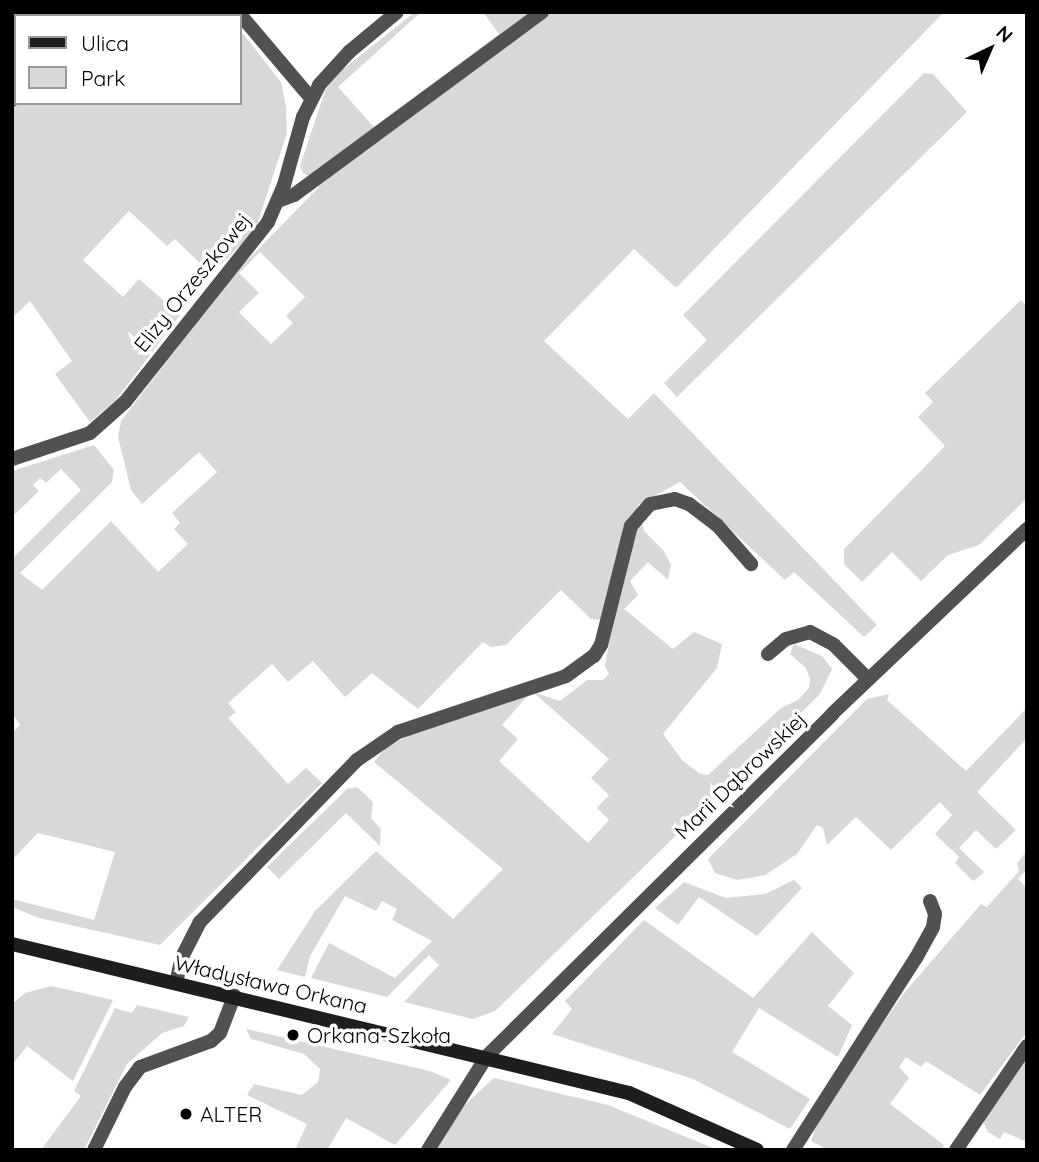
<!DOCTYPE html>
<meta charset="utf-8">
<style>
body{margin:0}
#map{position:relative;width:1039px;height:1162px;overflow:hidden;background:#fff;font-family:Quicksand,sans-serif}
div>[style]{position:absolute}
[style*='--x']{left:calc(var(--x)*1px);top:calc(var(--y)*1px);width:calc(var(--w)*1px);rotate:calc(var(--a)*1deg)}
.green>*{inset:0;background:#d8d8d8}
.lane>*{height:14px;margin:-7px;padding:0 7px;transform-origin:7px;border-radius:7px;background:#515151}
.street>*{height:14px;margin:-7px;padding:0 7px;transform-origin:7px;border-radius:7px;background:#515151}
.secondary>*{height:14px;margin:-7px;padding:0 7px;transform-origin:7px;border-radius:7px;background:#1e1e1e}
.dots>*{width:19px;height:19px;translate:-50% -50%;box-sizing:border-box;border:4px solid #fff;border-radius:50%}
span{translate:-50% -50%;white-space:nowrap;text-align:center;line-height:1.15;-webkit-text-stroke:7px #fff;paint-order:stroke}
.street-label{font-size:21px;color:#000}
.poi-label{font-size:21px;color:#000}
.left{translate:0 -50%;text-align:left}
.frame{position:absolute;inset:0;border:14px solid #000;pointer-events:none}
.legend{position:absolute;left:14px;top:14px;width:228px;height:91px;box-sizing:border-box;background:#fff;border:2px solid #999;margin:0;padding:9px 12px;list-style:none;font-size:21px;color:#000}
.legend li{display:flex;align-items:center;gap:14px;height:35px}
.legend b{width:35px;border:2px solid #999}
.north{position:absolute;left:955px;top:14px;width:70px;height:70px;-webkit-text-stroke:5px #fff;paint-order:stroke;rotate:44deg;font-size:19px;font-weight:700;line-height:28px;text-align:center;color:#000}
.north::after{content:'';display:block;margin:auto;width:24px;height:32px;background:#000;clip-path:polygon(50% 0,100% 100%,50% 72%,0 100%)}
</style>
<div id="map">
<div class="green">
<div style="clip-path:polygon(12px 12px,228px 16px,16px 16px,16px 103px,240px 103px,240px 30px,281px 82px,286px 107px,287px 133px,258px 222px,244px 242px,211px 274px,175px 239px,167px 246px,129px 211px,83px 260px,123px 297px,139px 279px,180px 315px,116px 400px,90px 422px,55px 374px,72px 361px,30px 301px,12px 318px)"></div>
<div style="clip-path:polygon(evenodd,415px 12px,421px 12px,338px 87px,374px 127px,499px 34px,483px 12px,944px 12px,679px 285px,675px 287px,634px 249px,544px 341px,628px 419px,654px 393px,877px 625px,864px 637px,794px 572px,785px 580px,680px 482px,638px 505px,644px 531px,664px 551px,671px 565px,668px 580px,648px 562px,630px 581px,638px 595px,624px 609px,673px 649px,694px 632px,722px 644px,717px 668px,663px 734px,682px 760px,700px 774px,708px 775px,781px 708px,798px 700px,809px 688px,810px 679px,806px 668px,790px 654px,794px 644px,822px 656px,832px 669px,820px 694px,652px 859px,495px 1011px,473px 1019px,404px 1002px,439px 965px,429px 955px,387px 997px,311px 978px,329px 943px,395px 978px,432px 941px,392px 920px,397px 909px,382px 901px,376px 911px,345px 896px,310px 956px,305px 977px,277px 970px,315px 911px,376px 851px,453px 919px,503px 869px,374px 762px,385px 748px,412px 734px,530px 693px,502px 725px,518px 739px,499px 761px,588px 843px,609px 820px,597px 808px,609px 795px,591px 778px,609px 759px,533px 692px,560px 701px,587px 680px,603px 680px,609px 674px,605px 666px,613px 621px,591px 619px,561px 590px,506px 645px,491px 647px,483px 642px,418px 709px,372px 673px,345px 697px,313px 661px,288px 682px,272px 664px,228px 703px,236px 712px,228px 718px,288px 784px,306px 768px,322px 783px,160px 945px,39px 918px,12px 907px,12px 899px,94px 920px,115px 852px,38px 833px,12px 860px,12px 733px,20px 725px,12px 713px,12px 559px,81px 490px,61px 469px,46px 483px,40px 478px,33px 485px,39px 491px,12px 517px,12px 471px,94px 445px,114px 470px,112px 482px,20px 573px,42px 590px,111px 521px,158px 572px,188px 544px,174px 529px,180px 523px,172px 513px,217px 472px,199px 452px,142px 504px,131px 490px,118px 437px,121px 421px,234px 274px,319px 187px,319px 181px,303px 173px,300px 166px,325px 91px,337px 74px,415px 12px,260px 252px,305px 297px,286px 316px,293px 323px,271px 344px,239px 312px,259px 293px,239px 273px,260px 252px)"></div>
<div style="clip-path:polygon(924px 73px,933px 74px,967px 112px,677px 397px,664px 383px,707px 340px,683px 315px)"></div>
<div style="clip-path:polygon(1021px 300px,1027px 307px,1027px 498px,979px 545px,948px 555px,921px 581px,892px 552px,862px 582px,844px 564px,844px 549px,945px 446px,918px 417px,933px 402px,925px 393px)"></div>
<div style="clip-path:polygon(889px 694px,887px 700px,966px 771px,1027px 708px,1027px 738px,977px 792px,1016px 830px,996px 849px,976px 830px,959px 848px,984px 872px,980px 876px,973px 881px,955px 863px,959px 857px,935px 834px,952px 815px,940px 802px,891px 850px,856px 817px,827px 845px,823px 828px,817px 825px,797px 854px,765px 875px,737px 880px,715px 873px,708px 859px,867px 699px)"></div>
<div style="clip-path:polygon(357px 787px,373px 802px,371px 818px,381px 829px,380px 846px,346px 813px,279px 879px,267px 867px,347px 789px)"></div>
<div style="clip-path:polygon(1027px 851px,1027px 869px,1018px 879px,1027px 888px,1027px 1032px,980px 1095px,926px 1061px,921px 1067px,906px 1057px,899px 1067px,909px 1078px,890px 1104px,944px 1145px,942px 1150px,828px 1150px,811px 1141px,821px 1111px,904px 993px,981px 904px,987px 907px,1019px 871px,1017px 863px)"></div>
<div style="clip-path:polygon(794px 880px,802px 888px,757px 936px,699px 897px,678px 925px,655px 908px,684px 882px,726px 898px,765px 894px)"></div>
<div style="clip-path:polygon(644px 920px,753px 998px,812px 932px,854px 973px,828px 1006px,852px 1025px,838px 1057px,759px 1008px,732px 1052px,810px 1099px,790px 1129px,693px 1079px,552px 1034px,572px 1009px,565px 1001px)"></div>
<div style="clip-path:polygon(51px 986px,113px 1000px,73px 1081px,27px 1046px,12px 1065px,12px 1004px,25px 993px)"></div>
<div style="clip-path:polygon(137px 1005px,189px 1017px,184px 1026px,162px 1033px,127px 1064px,84px 1150px,41px 1150px,81px 1096px,74px 1091px,115px 1008px,132px 1013px)"></div>
<div style="clip-path:polygon(246px 1029px,430px 1071px,451px 1080px,395px 1145px,346px 1118px,327px 1150px,295px 1150px,307px 1124px,247px 1095px,254px 1084px,302px 1095px,318px 1082px,320px 1069px,304px 1054px,251px 1039px)"></div>
<div style="clip-path:polygon(1027px 1058px,1027px 1142px,1004px 1132px,1000px 1139px,988px 1132px,983px 1121px)"></div>
<div style="clip-path:polygon(494px 1078px,608px 1105px,718px 1150px,437px 1150px,458px 1111px)"></div>
</div>
<div class="lane">
<div style="--x:278;--y:201;--w:17;--a:-21"></div>
<div style="--x:294;--y:195;--w:308;--a:-36.4"></div>
<div style="--x:768;--y:654;--w:23;--a:-40"></div>
<div style="--x:786;--y:639;--w:25;--a:-16"></div>
<div style="--x:810;--y:632;--w:27;--a:28"></div>
<div style="--x:834;--y:645;--w:48;--a:45"></div>
<div style="--x:176;--y:983;--w:27;--a:-77"></div>
<div style="--x:182;--y:957;--w:39;--a:-63"></div>
<div style="--x:200;--y:922;--w:226;--a:-45.9"></div>
<div style="--x:357;--y:760;--w:50;--a:-34.3"></div>
<div style="--x:398;--y:732;--w:177;--a:-18.4"></div>
<div style="--x:566;--y:676;--w:34;--a:-36"></div>
<div style="--x:594;--y:656;--w:13;--a:-58"></div>
<div style="--x:601;--y:645;--w:123;--a:-75.9"></div>
<div style="--x:631;--y:526;--w:29;--a:-49"></div>
<div style="--x:650;--y:504;--w:25;--a:-11"></div>
<div style="--x:675;--y:499;--w:15;--a:20"></div>
<div style="--x:689;--y:504;--w:35;--a:37"></div>
<div style="--x:717;--y:525;--w:52;--a:48.9"></div>
<div style="--x:94;--y:1150;--w:70;--a:-63.8"></div>
<div style="--x:125;--y:1087;--w:25;--a:-53"></div>
<div style="--x:140;--y:1067;--w:76;--a:-20.1"></div>
<div style="--x:211;--y:1041;--w:12;--a:-42"></div>
<div style="--x:220;--y:1033;--w:40;--a:-69"></div>
<div style="--x:428;--y:1150;--w:111;--a:-57.9"></div>
<div style="--x:793;--y:1150;--w:228;--a:-57.4"></div>
<div style="--x:916;--y:958;--w:35;--a:-61"></div>
<div style="--x:933;--y:927;--w:13;--a:-81"></div>
<div style="--x:935;--y:914;--w:14;--a:-111"></div>
</div>
<div class="street">
<div style="--x:238;--y:12;--w:113;--a:49.7"></div>
<div style="--x:121;--y:16;--w:6;--a:-39"></div>
<div style="--x:12;--y:100;--w:5;--a:-37"></div>
<div style="--x:12;--y:459;--w:82;--a:-18.4"></div>
<div style="--x:90;--y:433;--w:47;--a:-41.5"></div>
<div style="--x:125;--y:402;--w:230;--a:-51.5"></div>
<div style="--x:268;--y:222;--w:40;--a:-66.6"></div>
<div style="--x:284;--y:185;--w:71;--a:-74.4"></div>
<div style="--x:303;--y:117;--w:36;--a:-63"></div>
<div style="--x:319;--y:85;--w:45;--a:-47.7"></div>
<div style="--x:349;--y:52;--w:62;--a:-39.8"></div>
<div style="--x:487;--y:1056;--w:486;--a:-44.7"></div>
<div style="--x:832;--y:714;--w:269;--a:-43.5"></div>
<div style="--x:956;--y:1150;--w:126;--a:-55.7"></div>
</div>
<div class="secondary">
<div style="--x:12;--y:944;--w:635;--a:13.58"></div>
<div style="--x:629;--y:1093;--w:140;--a:24"></div>
</div>
<div class="dots">
<div style="left:293px;top:1035px;background:#000"></div>
<div style="left:186px;top:1114px;background:#000"></div>
</div>
<div class="street-label">
<span style="left:192px;top:282px;rotate:-51deg">Elizy Orzeszkowej</span>
<span style="left:740px;top:775px;rotate:-44deg">Marii Dąbrowskiej</span>
<span style="left:271px;top:984px;rotate:13deg">Władysława Orkana</span>
</div>
<div class="poi-label">
<span class="left" style="left:307px;top:1035px">Orkana-Szkoła</span>
<span class="left" style="left:200px;top:1114px">ALTER</span>
</div>
<div class="frame"></div>
<ul class="legend">
<li><b style="height:9px;background:#1e1e1e"></b>Ulica</li>
<li><b style="height:19px;background:#d8d8d8"></b>Park</li>
</ul>
<div class="north">N</div>
</div>
